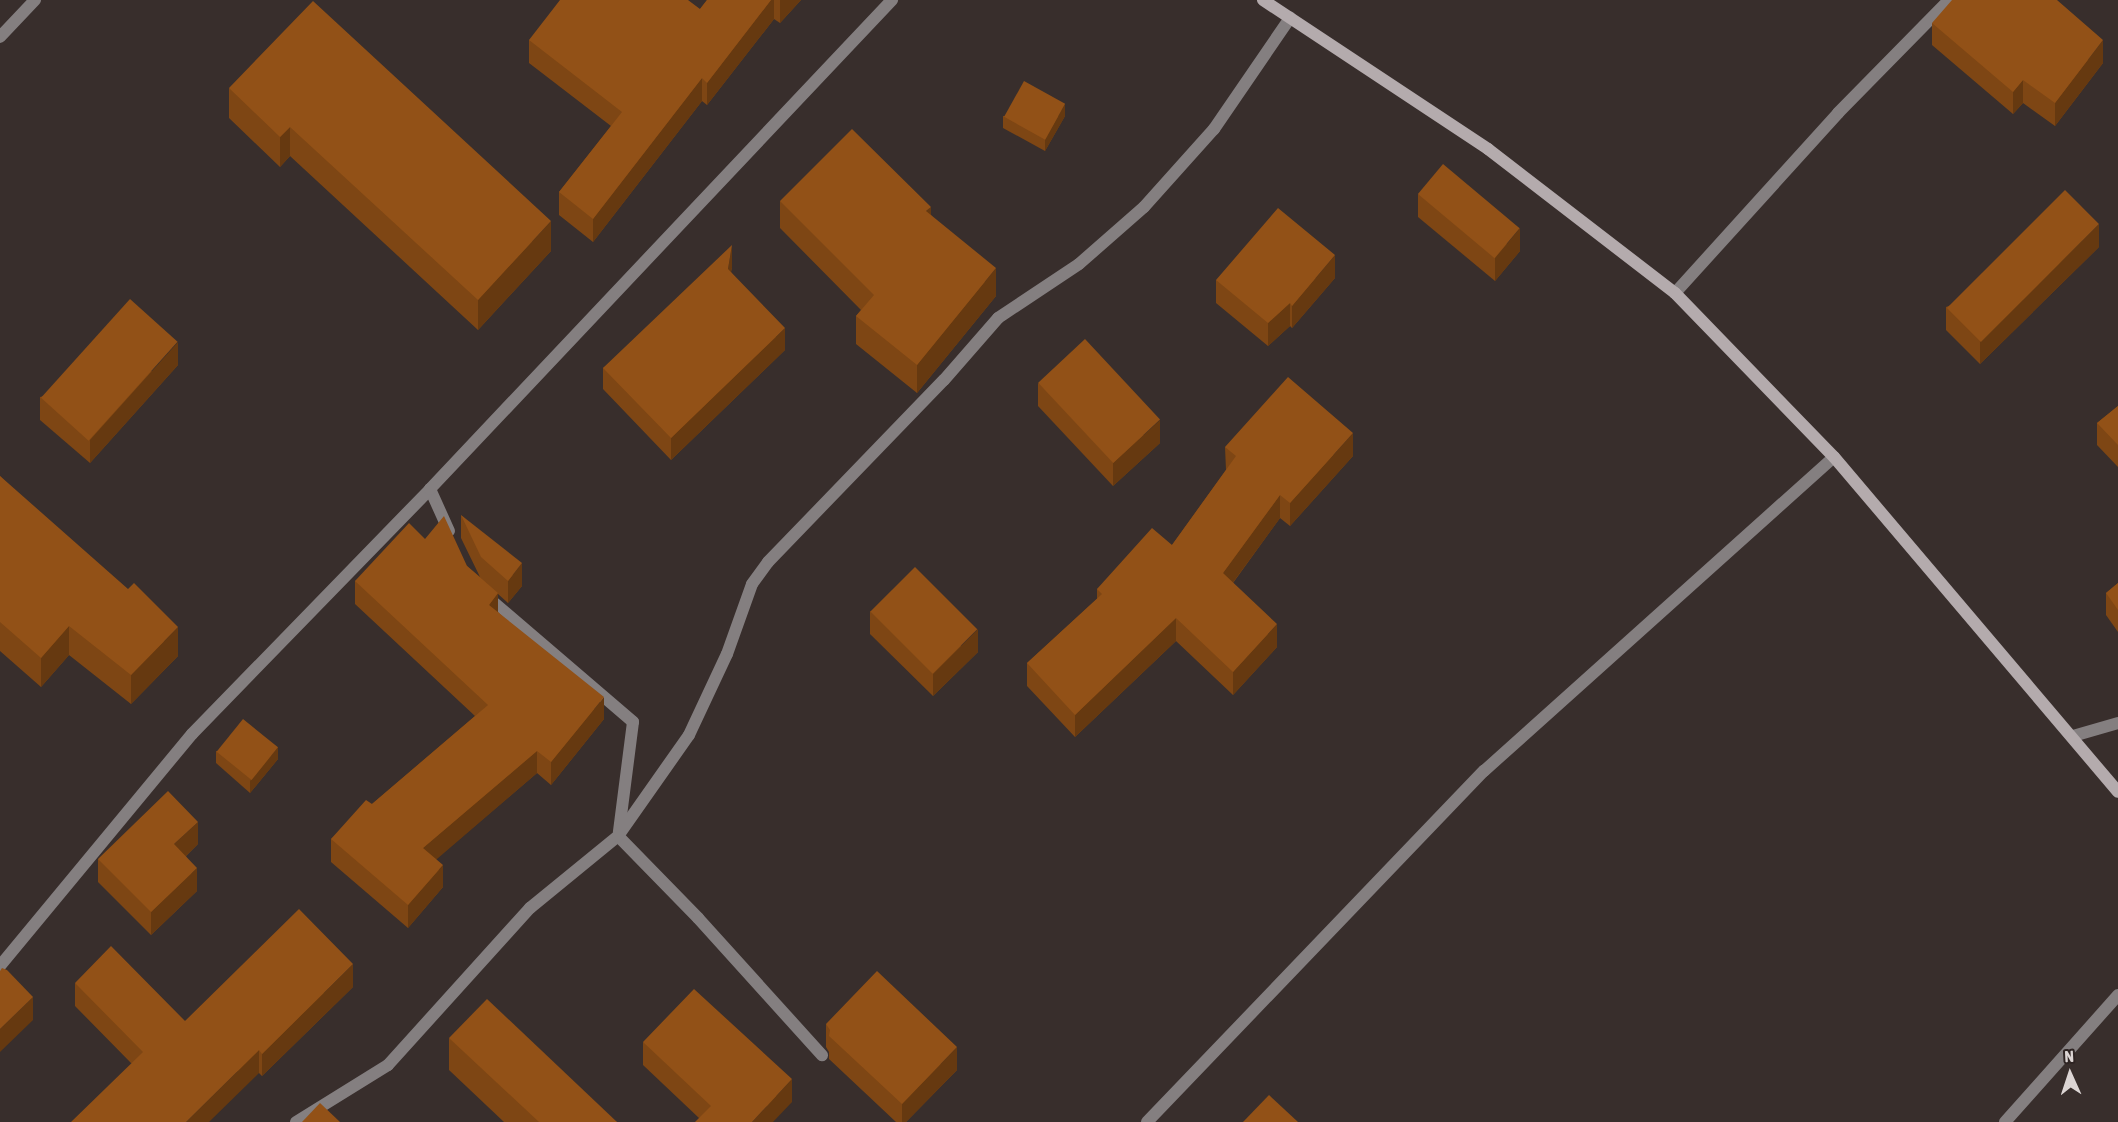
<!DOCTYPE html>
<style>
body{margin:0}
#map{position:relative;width:2118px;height:1122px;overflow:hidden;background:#382e2c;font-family:"Asap Condensed",sans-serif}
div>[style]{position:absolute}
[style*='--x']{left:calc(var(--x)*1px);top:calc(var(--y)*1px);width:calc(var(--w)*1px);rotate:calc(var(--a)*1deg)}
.street>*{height:12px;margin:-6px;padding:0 6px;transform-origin:6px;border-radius:6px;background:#847f80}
.secondary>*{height:12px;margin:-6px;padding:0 6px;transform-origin:6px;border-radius:6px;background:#b4abad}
.wall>*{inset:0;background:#7e4614}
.shaded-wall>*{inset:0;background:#663910}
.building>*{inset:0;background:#925117;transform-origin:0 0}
span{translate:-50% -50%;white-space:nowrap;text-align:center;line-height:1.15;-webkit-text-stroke:6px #2e2423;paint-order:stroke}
.north{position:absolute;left:2040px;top:1044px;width:60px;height:60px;-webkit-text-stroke:4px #2e2423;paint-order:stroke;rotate:357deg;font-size:16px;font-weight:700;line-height:24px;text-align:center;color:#dcd5d4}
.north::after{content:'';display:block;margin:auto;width:21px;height:27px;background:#dcd5d4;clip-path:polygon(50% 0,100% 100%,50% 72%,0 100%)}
</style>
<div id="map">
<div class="street">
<div style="--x:0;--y:37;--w:51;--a:-46.6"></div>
<div style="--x:1675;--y:293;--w:243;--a:-47.8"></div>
<div style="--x:1838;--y:113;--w:158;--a:-45.5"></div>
<div style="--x:430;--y:489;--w:46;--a:65.7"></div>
<div style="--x:485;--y:595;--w:195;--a:40.6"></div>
<div style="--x:633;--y:722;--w:111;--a:97.3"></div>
<div style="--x:2073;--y:736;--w:47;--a:-16.1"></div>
<div style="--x:618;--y:836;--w:115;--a:45.7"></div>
<div style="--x:698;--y:918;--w:185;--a:47.9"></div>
<div style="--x:0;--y:966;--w:301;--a:-50.4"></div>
<div style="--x:192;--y:734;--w:342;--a:-45.8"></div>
<div style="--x:430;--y:489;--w:673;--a:-46.63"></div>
<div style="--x:296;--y:1122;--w:108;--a:-31.8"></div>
<div style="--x:388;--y:1065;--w:212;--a:-47.9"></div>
<div style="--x:530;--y:908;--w:114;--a:-39.3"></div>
<div style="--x:618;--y:836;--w:123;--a:-54.9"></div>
<div style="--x:689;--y:735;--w:89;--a:-64.9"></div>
<div style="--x:727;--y:654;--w:74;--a:-70.3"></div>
<div style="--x:752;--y:584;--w:27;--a:-54"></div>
<div style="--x:768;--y:562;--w:253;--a:-46"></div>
<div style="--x:944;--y:380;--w:82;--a:-48.9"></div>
<div style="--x:998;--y:318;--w:97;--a:-33.7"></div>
<div style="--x:1079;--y:264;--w:86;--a:-41.2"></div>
<div style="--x:1144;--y:207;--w:105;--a:-48.1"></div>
<div style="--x:1214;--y:129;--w:135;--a:-55.6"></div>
<div style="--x:1147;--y:1122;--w:487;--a:-46.2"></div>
<div style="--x:1484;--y:771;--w:470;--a:-41.9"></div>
<div style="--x:2005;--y:1122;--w:170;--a:-48.3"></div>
</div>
<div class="secondary">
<div style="--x:1263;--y:0;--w:270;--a:33.5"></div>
<div style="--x:1488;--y:149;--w:236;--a:37.6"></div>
<div style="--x:1675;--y:293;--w:228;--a:45.9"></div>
<div style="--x:1834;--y:457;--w:439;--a:49.7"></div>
</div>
<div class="wall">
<div style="clip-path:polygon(707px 0,801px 0,780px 23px,774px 19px,707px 105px,702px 101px,593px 242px,559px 215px,559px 192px,611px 126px,529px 63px,529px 40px,700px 9px)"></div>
<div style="clip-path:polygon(1932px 23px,2103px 63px,2055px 126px,2023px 103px,2013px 114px,1932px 45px)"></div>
<div style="clip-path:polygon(229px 88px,551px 251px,478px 330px,290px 156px,280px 167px,229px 118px)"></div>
<div style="clip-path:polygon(1003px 116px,1065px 116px,1045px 151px,1003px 128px)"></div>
<div style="clip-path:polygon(1418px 194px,1520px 251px,1495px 281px,1418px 217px)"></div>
<div style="clip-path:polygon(780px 201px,931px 215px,996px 296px,917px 393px,856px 344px,856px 316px,861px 310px,780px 228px)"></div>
<div style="clip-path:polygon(2099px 247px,1980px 364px,1946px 330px,1946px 307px)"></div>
<div style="clip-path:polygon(732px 267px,731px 272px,785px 350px,671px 460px,603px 389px,603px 368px)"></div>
<div style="clip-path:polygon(1335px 278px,1292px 328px,1290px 326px,1268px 346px,1216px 303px,1216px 280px)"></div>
<div style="clip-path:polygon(178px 365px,90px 463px,40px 420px,40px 397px)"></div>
<div style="clip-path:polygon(1038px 383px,1160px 443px,1113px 486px,1038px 406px)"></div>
<div style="clip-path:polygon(2118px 406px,2118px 467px,2097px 445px,2097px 423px)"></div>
<div style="clip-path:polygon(1225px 447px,1353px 456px,1290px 526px,1280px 518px,1233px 583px,1277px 647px,1233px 695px,1176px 641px,1075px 737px,1027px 686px,1027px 663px,1097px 599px,1097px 589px,1172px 545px,1226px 470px)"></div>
<div style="clip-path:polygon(0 476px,178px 656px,131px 704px,69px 655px,41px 687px,0 651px)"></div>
<div style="clip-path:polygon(461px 515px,522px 586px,508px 603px,498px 594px,498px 612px,604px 719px,551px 785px,537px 773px,436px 859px,443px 887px,408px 928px,331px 862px,331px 839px,475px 716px,355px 604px,355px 581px,425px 539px,467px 566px,480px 577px,461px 538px)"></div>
<div style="clip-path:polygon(2118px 583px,2118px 632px,2106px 615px,2106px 593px)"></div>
<div style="clip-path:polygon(870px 611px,978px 652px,933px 696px,870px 634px)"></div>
<div style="clip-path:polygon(216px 751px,278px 759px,250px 793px,216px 763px)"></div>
<div style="clip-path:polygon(198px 844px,186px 856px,197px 891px,151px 935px,98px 882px,98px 859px)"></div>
<div style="clip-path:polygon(75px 983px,185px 1021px,353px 987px,262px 1076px,259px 1073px,131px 1063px,75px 1006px)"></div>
<div style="clip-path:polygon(826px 1024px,957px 1070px,906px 1122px,896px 1122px,829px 1059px,829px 1052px,826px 1047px)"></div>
<div style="clip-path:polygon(449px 1038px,617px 1122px,504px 1122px,449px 1070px)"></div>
<div style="clip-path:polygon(643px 1042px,792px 1102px,699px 1118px,643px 1065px)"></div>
</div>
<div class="shaded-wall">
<div style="clip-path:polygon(771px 0,774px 0,774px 19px,707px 105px,707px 83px)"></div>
<div style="clip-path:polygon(780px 0,801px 0,780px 23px)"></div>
<div style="clip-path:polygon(2103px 40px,2103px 63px,2055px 126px,2055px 103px)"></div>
<div style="clip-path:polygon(702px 78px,702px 101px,593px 242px,593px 219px)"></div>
<div style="clip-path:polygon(2023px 80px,2023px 103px,2013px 114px,2013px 92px)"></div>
<div style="clip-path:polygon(1065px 104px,1065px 116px,1045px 151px,1045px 139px)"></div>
<div style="clip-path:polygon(290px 127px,290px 156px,280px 167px,280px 137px)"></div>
<div style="clip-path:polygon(931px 207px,931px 235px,926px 211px)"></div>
<div style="clip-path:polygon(551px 221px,551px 251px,478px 330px,478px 300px)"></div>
<div style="clip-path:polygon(2099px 224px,2099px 247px,1980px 364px,1980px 341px)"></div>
<div style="clip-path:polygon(1520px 228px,1520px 251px,1495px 281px,1495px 258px)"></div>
<div style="clip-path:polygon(732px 245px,732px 267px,728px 290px,728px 269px)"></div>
<div style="clip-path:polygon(1335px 255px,1335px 278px,1292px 328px,1292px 306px)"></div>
<div style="clip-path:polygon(996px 268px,996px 296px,917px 393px,917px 365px)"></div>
<div style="clip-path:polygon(1290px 303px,1290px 326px,1268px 346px,1268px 323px)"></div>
<div style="clip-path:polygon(785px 328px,785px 350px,671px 460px,671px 438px)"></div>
<div style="clip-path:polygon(178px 342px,178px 365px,90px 463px,90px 440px)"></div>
<div style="clip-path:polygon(1160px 420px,1160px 443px,1113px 486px,1113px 463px)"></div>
<div style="clip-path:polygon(1353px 433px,1353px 456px,1290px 526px,1290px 503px)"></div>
<div style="clip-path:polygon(1280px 495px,1280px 518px,1223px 596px,1223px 573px)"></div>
<div style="clip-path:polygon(522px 563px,522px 586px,508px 603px,508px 581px)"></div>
<div style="clip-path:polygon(498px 593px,498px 616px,489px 605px)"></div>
<div style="clip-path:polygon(1176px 618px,1176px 641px,1075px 737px,1075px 715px)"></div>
<div style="clip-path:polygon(1277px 624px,1277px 647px,1233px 695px,1233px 672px)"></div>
<div style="clip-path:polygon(69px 626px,69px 655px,41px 687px,41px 658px)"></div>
<div style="clip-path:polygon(178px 627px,178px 656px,131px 704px,131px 675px)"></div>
<div style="clip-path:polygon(978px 629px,978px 652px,933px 696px,933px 674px)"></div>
<div style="clip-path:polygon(604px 697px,604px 719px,551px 785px,551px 762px)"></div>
<div style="clip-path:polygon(278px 747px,278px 759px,250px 793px,250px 781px)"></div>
<div style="clip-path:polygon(537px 751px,537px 773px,423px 871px,423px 848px)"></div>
<div style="clip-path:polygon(198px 822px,198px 844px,174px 867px,174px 844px)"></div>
<div style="clip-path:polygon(443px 865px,443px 887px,408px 928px,408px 905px)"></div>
<div style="clip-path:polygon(197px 868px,197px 891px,151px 935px,151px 912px)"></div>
<div style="clip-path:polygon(353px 964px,353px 987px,262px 1076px,262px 1054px)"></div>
<div style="clip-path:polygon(33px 997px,33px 1020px,0 1052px,0 1029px)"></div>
<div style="clip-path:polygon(957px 1047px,957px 1070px,906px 1122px,902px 1122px,902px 1104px)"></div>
<div style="clip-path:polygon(259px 1050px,259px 1073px,209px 1122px,186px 1122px)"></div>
<div style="clip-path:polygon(792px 1079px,792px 1102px,773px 1122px,752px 1122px)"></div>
</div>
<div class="building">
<div style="clip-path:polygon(560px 0,688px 0,700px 9px,707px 0,771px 0,707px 83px,702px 78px,593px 219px,559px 192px,622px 112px,529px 40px)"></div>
<div style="clip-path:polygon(1952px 0,2057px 0,2103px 40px,2055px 103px,2023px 80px,2013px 92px,1932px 23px)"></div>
<div style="clip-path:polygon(313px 1px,551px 221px,478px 300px,290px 127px,280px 137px,229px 88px)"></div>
<div style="left:1024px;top:81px;width:47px;height:41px;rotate:29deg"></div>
<div style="clip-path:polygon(852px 129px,931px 207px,926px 211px,996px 268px,917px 365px,856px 316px,874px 295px,780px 201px)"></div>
<div style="left:1443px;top:164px;width:100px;height:39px;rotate:40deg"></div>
<div style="left:2065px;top:190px;width:48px;height:167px;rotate:45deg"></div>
<div style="clip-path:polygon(1278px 208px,1335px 255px,1292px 306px,1290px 303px,1268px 323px,1216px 280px)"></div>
<div style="clip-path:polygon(732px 245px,728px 269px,785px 328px,671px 438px,603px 368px)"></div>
<div style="left:130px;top:299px;width:64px;height:133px;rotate:42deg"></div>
<div style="left:1085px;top:339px;width:110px;height:64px;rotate:47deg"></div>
<div style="clip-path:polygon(1288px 377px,1353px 433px,1290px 503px,1280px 495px,1223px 573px,1277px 624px,1233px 672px,1176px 618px,1075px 715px,1027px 663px,1102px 594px,1097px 589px,1152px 528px,1172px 545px,1236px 456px,1225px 447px)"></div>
<div style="clip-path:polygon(2118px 406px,2118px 445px,2097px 423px)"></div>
<div style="clip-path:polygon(0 476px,128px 589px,134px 583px,178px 627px,131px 675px,69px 626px,41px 658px,0 622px)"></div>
<div style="clip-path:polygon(461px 515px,522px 563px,508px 581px,481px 557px)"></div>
<div style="clip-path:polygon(444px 516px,467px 566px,498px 593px,489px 605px,604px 697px,551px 762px,537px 751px,423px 848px,443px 865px,408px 905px,331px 839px,366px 800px,372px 804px,488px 705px,355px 581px,409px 523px,425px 539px)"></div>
<div style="left:915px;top:567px;width:88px;height:63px;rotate:45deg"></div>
<div style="clip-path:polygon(2118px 583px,2118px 610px,2106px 593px)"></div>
<div style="left:243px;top:719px;width:45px;height:42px;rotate:39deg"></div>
<div style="clip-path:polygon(168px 791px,198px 822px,174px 844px,197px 868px,151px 912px,98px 859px)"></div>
<div style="clip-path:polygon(299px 909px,353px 964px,262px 1054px,259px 1050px,186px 1122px,71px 1122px,143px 1052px,75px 983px,111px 946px,185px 1021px)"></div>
<div style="clip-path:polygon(2px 968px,7px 970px,33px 997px,0 1029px,0 971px)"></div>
<div style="clip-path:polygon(877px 971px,957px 1047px,902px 1104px,829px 1036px,830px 1030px,826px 1024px)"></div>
<div style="clip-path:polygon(694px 989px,792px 1079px,752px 1122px,695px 1122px,711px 1106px,643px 1042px)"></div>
<div style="clip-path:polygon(487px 999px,617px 1122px,539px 1122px,449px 1038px)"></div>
<div style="clip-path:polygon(1269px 1095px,1298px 1122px,1243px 1122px)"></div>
<div style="clip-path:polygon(320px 1103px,340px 1122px,302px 1122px)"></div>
</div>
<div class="north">N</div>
</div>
